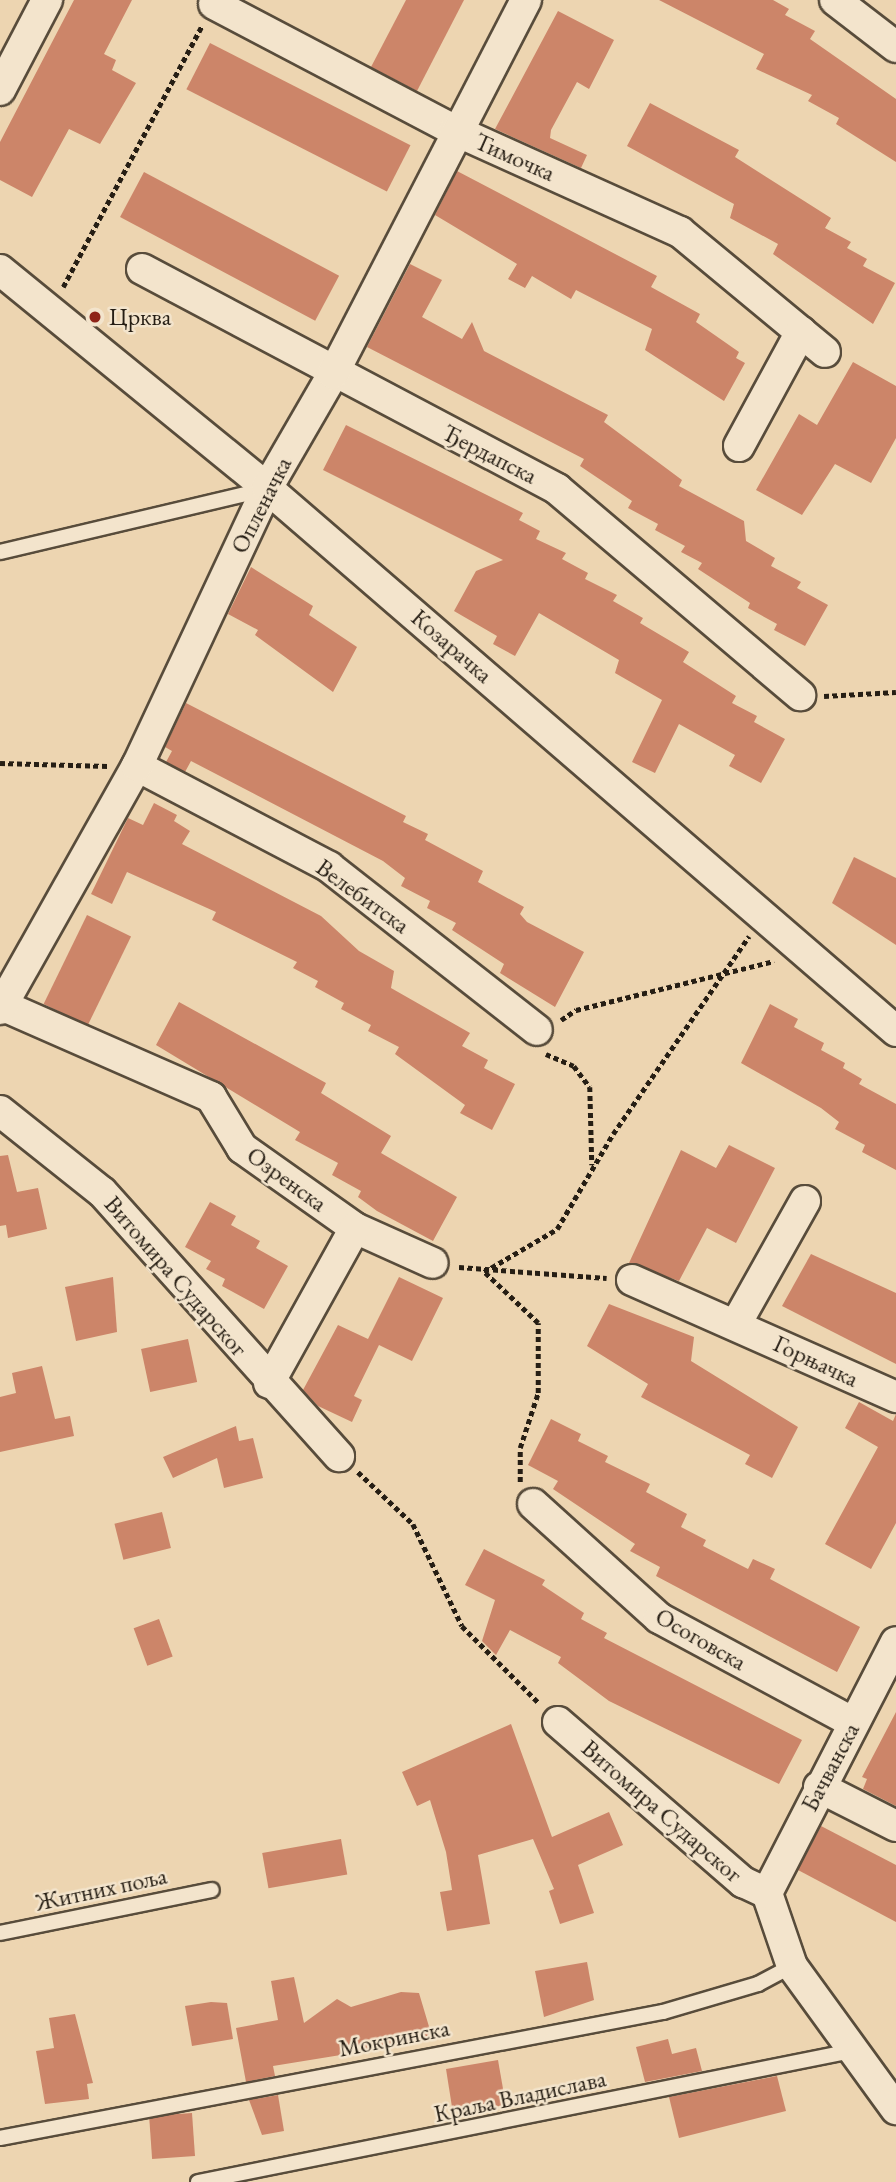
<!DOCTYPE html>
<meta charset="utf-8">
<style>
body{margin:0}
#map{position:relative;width:896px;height:2182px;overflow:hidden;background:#edd5b1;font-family:"EB Garamond",serif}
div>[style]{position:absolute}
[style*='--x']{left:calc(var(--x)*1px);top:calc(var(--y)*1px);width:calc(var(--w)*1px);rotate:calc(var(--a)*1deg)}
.building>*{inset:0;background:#cc8569;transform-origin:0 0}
.path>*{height:4.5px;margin-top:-2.25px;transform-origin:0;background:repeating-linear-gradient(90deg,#261e14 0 5px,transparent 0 8.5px)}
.roads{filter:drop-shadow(2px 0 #584c3b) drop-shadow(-2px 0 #584c3b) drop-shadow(0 2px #584c3b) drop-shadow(0 -2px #584c3b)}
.service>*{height:14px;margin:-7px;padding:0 7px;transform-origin:7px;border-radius:7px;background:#f3e4cc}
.minor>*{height:30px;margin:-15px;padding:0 15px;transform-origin:15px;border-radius:15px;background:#f3e4cc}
.dots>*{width:19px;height:19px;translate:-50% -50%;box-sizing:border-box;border:4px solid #f3e4cc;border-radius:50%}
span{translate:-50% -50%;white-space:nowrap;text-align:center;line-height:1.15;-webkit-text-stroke:5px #f3e4cc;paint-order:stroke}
.street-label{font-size:24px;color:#261e14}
.poi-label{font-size:24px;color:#261e14}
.left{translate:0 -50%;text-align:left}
</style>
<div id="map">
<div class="building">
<div style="clip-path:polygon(74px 0,132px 0,104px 54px,116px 60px,112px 70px,136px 83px,100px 144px,69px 129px,32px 197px,0 180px,0 142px)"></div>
<div style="clip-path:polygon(406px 0,464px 0,417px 91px,371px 67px)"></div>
<div style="clip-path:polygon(659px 0,773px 0,789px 9px,785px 15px,815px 31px,810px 39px,896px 99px,896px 162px,836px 124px,839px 118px,808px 101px,812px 95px,756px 69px,764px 54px)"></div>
<div style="clip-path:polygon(558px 11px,614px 40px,589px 89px,577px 82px,551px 130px,550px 138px,587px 155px,581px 168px,495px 129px)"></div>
<div style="left:210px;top:43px;width:225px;height:52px;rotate:27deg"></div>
<div style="clip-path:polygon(650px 103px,739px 150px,735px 157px,831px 218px,825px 228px,851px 242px,847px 248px,867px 259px,863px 266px,895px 283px,873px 324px,773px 254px,778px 244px,730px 218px,734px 204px,627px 146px)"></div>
<div style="clip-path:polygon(457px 171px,657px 276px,651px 287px,700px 314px,696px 322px,739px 352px,736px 358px,745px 363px,724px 401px,645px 350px,652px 329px,576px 290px,571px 299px,532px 276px,525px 288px,508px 279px,517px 264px,435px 215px)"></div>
<div style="left:144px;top:172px;width:221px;height:51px;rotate:28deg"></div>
<div style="clip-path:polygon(410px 264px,442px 280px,422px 317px,462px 339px,472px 322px,484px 351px,608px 415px,604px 422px,682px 480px,679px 486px,744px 521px,746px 541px,775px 558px,771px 566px,801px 582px,797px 588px,828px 605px,805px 646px,774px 630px,777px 624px,748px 608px,750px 603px,698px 569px,702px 563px,681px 552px,685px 546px,655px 530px,658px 524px,628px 508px,632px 501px,580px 466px,584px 459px,367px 347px)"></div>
<div style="clip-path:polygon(853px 362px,896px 386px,896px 438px,871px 483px,835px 464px,802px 515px,756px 490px,799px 414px,817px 425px)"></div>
<div style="clip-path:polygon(346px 425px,523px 513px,519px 520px,540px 531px,536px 539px,566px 553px,562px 559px,588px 573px,585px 579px,617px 595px,613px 601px,643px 618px,640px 623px,689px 652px,683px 662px,736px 696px,732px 703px,757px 716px,754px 722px,785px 739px,761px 783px,729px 766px,735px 755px,679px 724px,655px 773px,632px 762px,662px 700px,615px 673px,619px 660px,539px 613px,515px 656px,493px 644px,497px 636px,454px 611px,476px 571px,503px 560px,323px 470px)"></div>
<div style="clip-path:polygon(251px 567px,313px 606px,309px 615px,357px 647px,333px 692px,255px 635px,258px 630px,228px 614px)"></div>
<div style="clip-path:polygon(186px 703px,406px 816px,403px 822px,428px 834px,425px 840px,483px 871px,478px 882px,524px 907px,520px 914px,527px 922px,584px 952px,555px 1007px,500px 973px,504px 964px,452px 930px,456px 923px,427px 908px,430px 901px,401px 886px,405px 878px,383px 861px,191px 761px,185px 772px,166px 762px,172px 751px,165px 747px)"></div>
<div style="clip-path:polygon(154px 803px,177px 815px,174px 821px,190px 831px,182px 844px,321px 916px,359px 951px,394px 971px,391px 988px,470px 1033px,462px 1046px,488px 1060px,484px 1068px,515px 1084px,492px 1130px,460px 1113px,465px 1105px,395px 1054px,399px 1047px,368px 1031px,371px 1025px,341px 1009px,344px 1003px,315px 987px,318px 981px,293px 968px,297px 962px,212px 920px,216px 912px,127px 872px,112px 904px,91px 894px,128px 818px,143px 825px)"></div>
<div style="clip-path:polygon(854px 857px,896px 878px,896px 945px,832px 903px)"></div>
<div style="left:87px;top:915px;width:49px;height:99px;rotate:26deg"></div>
<div style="clip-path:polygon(179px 1002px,326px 1083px,321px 1093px,391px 1136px,381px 1153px,457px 1197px,433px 1241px,377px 1211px,358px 1197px,361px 1191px,332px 1175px,338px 1163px,295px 1140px,300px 1132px,156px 1045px)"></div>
<div style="clip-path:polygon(770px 1004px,798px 1019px,794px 1027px,824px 1043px,821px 1050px,845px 1063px,843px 1068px,862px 1079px,859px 1084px,896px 1104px,896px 1170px,862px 1152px,865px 1145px,835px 1129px,839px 1122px,821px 1108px,741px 1063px)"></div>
<div style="clip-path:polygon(729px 1145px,775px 1168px,736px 1243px,707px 1228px,679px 1281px,629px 1263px,681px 1150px,716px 1168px)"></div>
<div style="clip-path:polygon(8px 1155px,17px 1192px,38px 1188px,47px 1229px,8px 1238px,6px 1225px,0 1226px,0 1156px)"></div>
<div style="clip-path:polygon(210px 1202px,236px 1216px,231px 1225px,260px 1241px,256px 1248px,288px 1266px,264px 1309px,222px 1286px,225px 1279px,206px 1269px,211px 1261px,185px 1247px)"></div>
<div style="clip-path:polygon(811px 1254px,896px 1293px,896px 1364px,782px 1306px)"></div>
<div style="clip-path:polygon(113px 1277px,117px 1332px,76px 1341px,65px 1287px)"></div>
<div style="clip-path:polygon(399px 1277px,443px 1298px,412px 1361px,379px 1345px,354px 1396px,362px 1400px,352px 1422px,318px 1406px,303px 1390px,338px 1325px,368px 1339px)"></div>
<div style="clip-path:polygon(609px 1304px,694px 1337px,691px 1361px,798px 1427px,772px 1478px,745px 1464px,750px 1455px,641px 1397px,648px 1384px,587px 1346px)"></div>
<div style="left:188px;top:1339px;width:44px;height:48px;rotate:78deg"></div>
<div style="clip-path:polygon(42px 1366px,55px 1419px,70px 1416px,74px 1436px,0 1452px,0 1397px,16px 1393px,12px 1373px)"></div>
<div style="clip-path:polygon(859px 1402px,893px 1421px,896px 1414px,896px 1523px,871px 1569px,825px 1544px,878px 1447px,845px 1428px)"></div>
<div style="clip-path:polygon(551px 1419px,581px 1434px,578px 1441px,608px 1456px,605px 1462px,650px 1484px,646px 1492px,687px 1514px,681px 1527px,706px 1540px,703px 1546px,748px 1569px,753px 1559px,775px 1569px,770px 1579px,860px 1627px,837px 1672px,656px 1576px,660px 1567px,630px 1551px,635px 1544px,553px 1489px,558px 1481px,528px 1465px)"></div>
<div style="clip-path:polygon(236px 1426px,239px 1441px,253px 1438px,263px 1478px,224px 1488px,217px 1458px,173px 1478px,163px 1457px)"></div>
<div style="left:162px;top:1512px;width:37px;height:49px;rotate:76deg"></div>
<div style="clip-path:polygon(484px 1549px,545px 1580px,542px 1585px,584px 1613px,581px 1619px,607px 1633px,604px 1638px,802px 1740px,779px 1784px,609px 1701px,558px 1663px,561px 1657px,510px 1630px,496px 1655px,482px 1641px,495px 1600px,465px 1585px)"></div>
<div style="left:159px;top:1619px;width:40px;height:27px;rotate:70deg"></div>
<div style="clip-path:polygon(896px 1712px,896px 1806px,863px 1789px,867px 1779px,862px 1777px)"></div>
<div style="clip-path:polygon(511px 1724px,552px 1837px,609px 1812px,623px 1845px,578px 1865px,594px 1913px,560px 1924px,549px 1891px,554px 1889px,533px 1839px,478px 1855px,490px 1924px,447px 1931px,440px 1892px,452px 1890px,446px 1852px,430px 1800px,417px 1806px,402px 1772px)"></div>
<div style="clip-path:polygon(821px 1826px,896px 1865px,896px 1922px,798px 1870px)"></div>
<div style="left:341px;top:1839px;width:36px;height:80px;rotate:80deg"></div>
<div style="clip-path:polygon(587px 1962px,594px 2000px,544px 2017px,535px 1971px)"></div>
<div style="clip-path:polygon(294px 1977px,304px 2023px,337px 1999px,351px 2007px,401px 1992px,419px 1993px,433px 2040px,273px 2066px,275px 2076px,246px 2082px,236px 2028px,278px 2020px,271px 1981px)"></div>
<div style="clip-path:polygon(211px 2002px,227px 2003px,233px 2039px,192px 2046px,185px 2006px)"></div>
<div style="clip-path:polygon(75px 2014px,93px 2083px,87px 2084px,89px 2099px,45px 2104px,36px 2051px,54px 2048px,49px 2018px)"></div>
<div style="clip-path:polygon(668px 2039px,672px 2054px,696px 2048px,702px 2071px,645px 2082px,636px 2047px)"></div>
<div style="clip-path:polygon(498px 2060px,506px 2106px,452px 2107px,446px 2069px)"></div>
<div style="clip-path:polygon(777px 2076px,786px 2111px,679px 2138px,669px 2097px)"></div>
<div style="clip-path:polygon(278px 2095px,284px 2131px,262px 2135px,249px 2100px)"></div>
<div style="left:192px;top:2113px;width:43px;height:43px;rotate:86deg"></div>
</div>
<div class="path">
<div style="--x:63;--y:287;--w:296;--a:-62"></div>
<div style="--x:824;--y:696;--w:72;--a:-3.2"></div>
<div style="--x:0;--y:763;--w:108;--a:1.6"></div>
<div style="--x:561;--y:1020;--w:18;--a:-34"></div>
<div style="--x:576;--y:1010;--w:204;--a:-13.9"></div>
<div style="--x:546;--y:1054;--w:30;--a:23"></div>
<div style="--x:574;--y:1066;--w:26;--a:53"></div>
<div style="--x:590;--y:1087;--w:78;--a:88.5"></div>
<div style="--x:459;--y:1267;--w:148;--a:4.3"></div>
<div style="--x:358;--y:1472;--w:76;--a:43.4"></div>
<div style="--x:413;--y:1524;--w:113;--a:64.3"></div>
<div style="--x:462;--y:1626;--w:110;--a:45"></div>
<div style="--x:520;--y:1482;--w:34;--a:-90"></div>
<div style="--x:520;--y:1448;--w:58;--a:-71.9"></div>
<div style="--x:538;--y:1393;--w:70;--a:-90"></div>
<div style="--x:538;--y:1323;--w:74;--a:-136.6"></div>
<div style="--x:484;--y:1272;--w:85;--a:-30.5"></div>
<div style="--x:557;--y:1229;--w:110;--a:-59.5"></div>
<div style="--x:613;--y:1134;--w:240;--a:-55.5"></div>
</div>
<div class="roads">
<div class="service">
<div style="--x:0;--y:552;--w:273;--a:-13.3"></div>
<div style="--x:0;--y:1933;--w:216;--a:-11.5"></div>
<div style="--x:0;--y:2138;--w:675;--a:-10.76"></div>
<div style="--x:663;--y:2012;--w:99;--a:-16.4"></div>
<div style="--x:758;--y:1984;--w:38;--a:-28"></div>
<div style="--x:198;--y:2182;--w:666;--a:-11.34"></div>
</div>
<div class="minor">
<div style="--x:835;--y:0;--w:77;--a:37.6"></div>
<div style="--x:214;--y:4;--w:271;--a:27.7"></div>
<div style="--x:454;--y:130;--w:248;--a:24.3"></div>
<div style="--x:680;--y:232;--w:188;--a:39.6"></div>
<div style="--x:0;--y:90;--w:102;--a:-62.4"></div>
<div style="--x:142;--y:269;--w:470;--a:27.9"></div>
<div style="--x:557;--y:489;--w:319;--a:40.3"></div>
<div style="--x:0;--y:270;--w:345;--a:39.2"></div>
<div style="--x:267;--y:488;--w:831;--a:40.8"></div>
<div style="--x:739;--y:446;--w:130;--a:-61.5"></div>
<div style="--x:137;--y:766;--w:217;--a:27.7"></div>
<div style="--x:329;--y:867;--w:264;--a:38.1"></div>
<div style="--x:6;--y:1007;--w:224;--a:23.7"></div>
<div style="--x:211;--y:1097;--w:60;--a:58.7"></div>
<div style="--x:242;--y:1148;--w:138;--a:35.3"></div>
<div style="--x:355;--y:1228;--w:85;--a:24.2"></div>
<div style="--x:0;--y:1009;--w:279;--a:-60.6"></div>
<div style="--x:137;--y:766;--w:307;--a:-64.9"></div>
<div style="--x:267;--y:488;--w:132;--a:-59.9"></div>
<div style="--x:333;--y:374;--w:421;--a:-62.7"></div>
<div style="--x:0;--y:1111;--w:130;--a:38.5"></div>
<div style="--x:102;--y:1192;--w:355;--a:48.1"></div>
<div style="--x:632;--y:1280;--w:289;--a:23.9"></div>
<div style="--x:736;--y:1324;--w:141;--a:-60.7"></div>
<div style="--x:269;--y:1383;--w:177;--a:-61"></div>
<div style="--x:533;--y:1504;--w:170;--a:42.1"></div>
<div style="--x:659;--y:1618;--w:221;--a:28.3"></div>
<div style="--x:558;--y:1722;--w:245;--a:40.9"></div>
<div style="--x:743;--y:1882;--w:26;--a:25"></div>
<div style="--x:767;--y:1893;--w:77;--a:71.1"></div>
<div style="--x:792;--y:1966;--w:177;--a:54"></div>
<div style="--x:819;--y:1787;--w:86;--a:26.9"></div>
<div style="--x:767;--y:1893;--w:282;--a:-62.8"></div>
</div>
</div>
<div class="dots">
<div style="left:95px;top:317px;background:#8f2418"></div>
</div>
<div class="street-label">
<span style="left:515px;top:157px;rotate:24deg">Тимочка</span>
<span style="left:490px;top:454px;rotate:27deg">Ђердапска</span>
<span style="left:261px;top:505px;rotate:-63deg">Опленачка</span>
<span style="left:452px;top:646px;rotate:41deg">Козарачка</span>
<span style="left:363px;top:896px;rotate:36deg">Велебитска</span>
<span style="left:287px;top:1179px;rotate:36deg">Озренска</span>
<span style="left:176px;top:1276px;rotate:49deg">Витомира Сударског</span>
<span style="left:816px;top:1361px;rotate:25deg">Горњачка</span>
<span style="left:701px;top:1639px;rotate:30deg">Осоговска</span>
<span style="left:830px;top:1767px;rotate:-62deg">Бачванска</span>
<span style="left:662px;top:1811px;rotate:41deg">Витомира Сударског</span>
<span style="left:101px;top:1889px;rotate:-12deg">Житних поља</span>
<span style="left:394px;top:2038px;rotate:-11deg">Мокринска</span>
<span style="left:520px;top:2096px;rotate:-12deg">Краља Владислава</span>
</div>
<div class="poi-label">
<span class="left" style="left:109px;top:317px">Црква</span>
</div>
</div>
